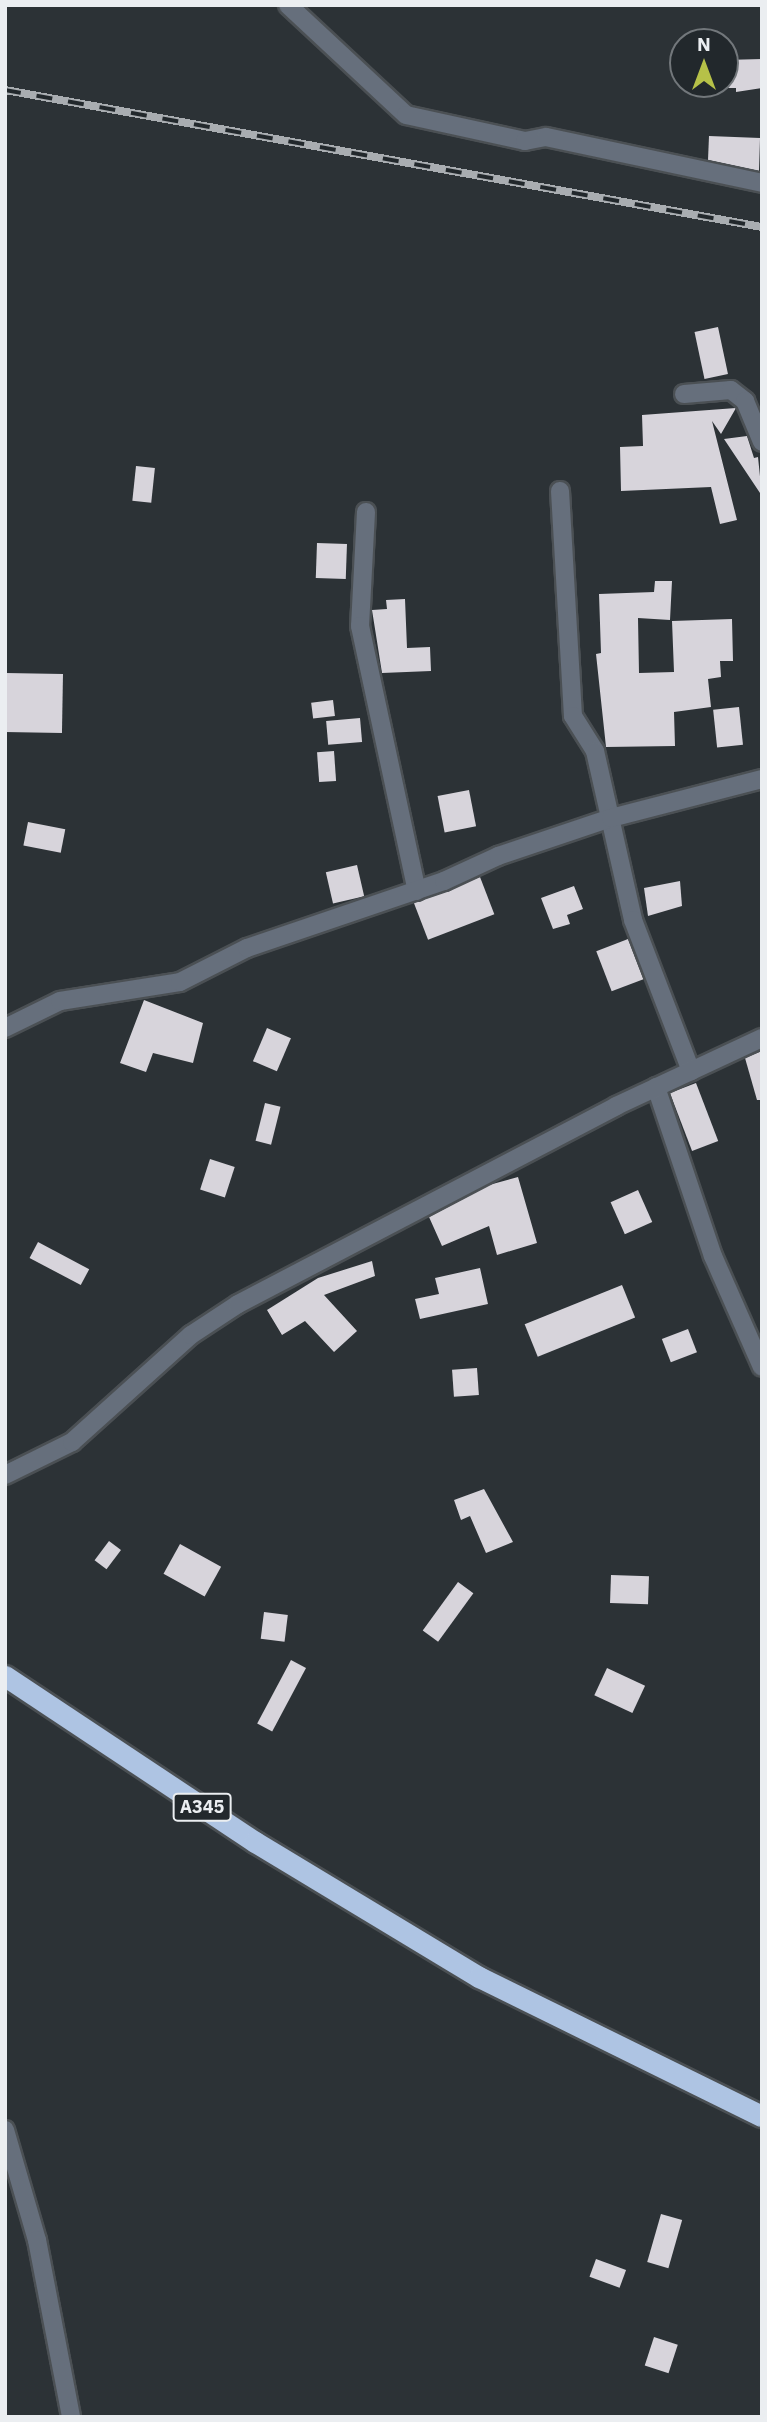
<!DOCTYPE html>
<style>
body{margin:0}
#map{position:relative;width:767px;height:2422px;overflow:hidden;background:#2c3236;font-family:"IBM Plex Sans",sans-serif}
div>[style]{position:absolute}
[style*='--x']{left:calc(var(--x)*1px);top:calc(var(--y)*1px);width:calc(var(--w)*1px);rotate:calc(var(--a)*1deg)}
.building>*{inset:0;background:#d7d4db;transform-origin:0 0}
.roads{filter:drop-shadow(2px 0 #4b5054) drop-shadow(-2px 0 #4b5054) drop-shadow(0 2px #4b5054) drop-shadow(0 -2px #4b5054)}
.street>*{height:18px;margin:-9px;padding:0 9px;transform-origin:9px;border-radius:9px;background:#666f7c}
.highway>*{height:21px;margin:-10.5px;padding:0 10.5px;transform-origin:10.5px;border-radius:10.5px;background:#aec4e3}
.rail>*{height:8px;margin-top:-4px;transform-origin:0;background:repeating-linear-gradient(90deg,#22282c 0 16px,#a9adb1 0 32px);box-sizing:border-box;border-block:2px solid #a9adb1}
span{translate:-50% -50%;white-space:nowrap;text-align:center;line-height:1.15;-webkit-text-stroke:7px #22282c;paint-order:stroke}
.shield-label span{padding:2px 5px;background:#22282c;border:2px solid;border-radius:5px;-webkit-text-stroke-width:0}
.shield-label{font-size:18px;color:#ebeef1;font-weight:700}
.frame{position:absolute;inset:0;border:7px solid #ebeef1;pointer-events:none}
.north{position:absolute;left:669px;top:28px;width:70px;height:70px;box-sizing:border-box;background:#22282c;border:2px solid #72777b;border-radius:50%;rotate:0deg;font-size:19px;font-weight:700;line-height:28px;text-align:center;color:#ebeef1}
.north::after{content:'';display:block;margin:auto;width:24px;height:32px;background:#b6c148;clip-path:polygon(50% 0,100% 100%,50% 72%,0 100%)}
</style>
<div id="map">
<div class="building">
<div style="clip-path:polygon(762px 59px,762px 88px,736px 92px,736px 88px,725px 88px,725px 60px)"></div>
<div style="clip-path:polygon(709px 136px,760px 138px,759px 171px,708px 160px)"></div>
<div style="left:718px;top:327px;width:48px;height:24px;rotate:78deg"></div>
<div style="clip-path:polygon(736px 408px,721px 434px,712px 421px,737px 520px,720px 524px,711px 487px,621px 491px,620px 447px,643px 446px,642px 415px)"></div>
<div style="clip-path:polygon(747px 436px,754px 458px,758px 457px,762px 496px,724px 439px)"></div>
<div style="left:136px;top:466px;width:19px;height:35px;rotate:6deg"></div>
<div style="left:317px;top:543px;width:30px;height:35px;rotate:2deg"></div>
<div style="clip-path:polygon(655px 581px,672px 581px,670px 620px,638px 618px,639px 673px,674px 672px,672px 621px,732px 619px,733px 661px,720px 661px,721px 677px,708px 679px,711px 707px,674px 712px,675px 746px,606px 747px,596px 654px,601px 653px,599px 594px,654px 592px)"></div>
<div style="clip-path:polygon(405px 599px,407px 648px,430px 647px,431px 671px,382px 673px,372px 610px,387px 609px,386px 600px)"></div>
<div style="left:6px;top:673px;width:57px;height:59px;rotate:1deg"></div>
<div style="left:333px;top:700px;width:16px;height:22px;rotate:83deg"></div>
<div style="left:739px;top:707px;width:38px;height:26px;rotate:84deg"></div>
<div style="left:360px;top:718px;width:24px;height:34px;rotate:85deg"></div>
<div style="left:334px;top:751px;width:30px;height:17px;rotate:86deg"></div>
<div style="left:469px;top:790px;width:37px;height:32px;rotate:79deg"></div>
<div style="left:28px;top:822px;width:38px;height:24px;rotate:11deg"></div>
<div style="left:357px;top:865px;width:32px;height:32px;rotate:77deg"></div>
<div style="left:480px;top:877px;width:40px;height:71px;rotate:69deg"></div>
<div style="clip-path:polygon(680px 881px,682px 906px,648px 916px,644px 888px)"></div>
<div style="clip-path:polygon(574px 886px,583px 909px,567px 915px,570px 924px,553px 929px,541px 898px)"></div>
<div style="left:628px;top:939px;width:43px;height:34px;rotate:69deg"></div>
<div style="clip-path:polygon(144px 1000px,203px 1023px,193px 1063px,153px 1053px,146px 1072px,120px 1063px)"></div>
<div style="left:267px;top:1028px;width:26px;height:36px;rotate:23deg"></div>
<div style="clip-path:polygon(762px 1051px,762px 1100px,757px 1100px,745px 1058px)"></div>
<div style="left:696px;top:1083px;width:62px;height:28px;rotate:69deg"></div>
<div style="left:265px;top:1103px;width:16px;height:39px;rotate:14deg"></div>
<div style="left:210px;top:1159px;width:26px;height:32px;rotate:18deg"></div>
<div style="clip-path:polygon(518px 1177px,537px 1243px,497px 1255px,489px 1226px,442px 1246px,429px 1217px,489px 1185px)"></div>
<div style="left:638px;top:1190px;width:35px;height:30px;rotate:66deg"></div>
<div style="left:38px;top:1242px;width:58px;height:18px;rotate:28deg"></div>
<div style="clip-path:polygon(372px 1261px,375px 1276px,324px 1295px,357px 1331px,334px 1352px,305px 1321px,282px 1335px,267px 1310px,318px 1278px)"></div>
<div style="clip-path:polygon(480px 1268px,488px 1304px,420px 1319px,415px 1299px,439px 1294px,435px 1278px)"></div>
<div style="left:622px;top:1285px;width:35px;height:105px;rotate:68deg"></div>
<div style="left:688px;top:1329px;width:25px;height:28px;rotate:69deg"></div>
<div style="left:477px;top:1368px;width:27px;height:25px;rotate:86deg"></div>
<div style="clip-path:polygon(484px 1489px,513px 1542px,486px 1553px,470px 1516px,461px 1520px,454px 1500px)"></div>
<div style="left:109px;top:1541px;width:15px;height:24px;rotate:37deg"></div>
<div style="left:180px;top:1544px;width:47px;height:34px;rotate:29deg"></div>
<div style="left:611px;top:1575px;width:38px;height:28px;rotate:2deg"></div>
<div style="left:458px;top:1582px;width:19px;height:60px;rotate:36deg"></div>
<div style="left:264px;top:1612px;width:24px;height:27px;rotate:7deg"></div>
<div style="left:291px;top:1660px;width:17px;height:72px;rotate:28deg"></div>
<div style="left:607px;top:1668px;width:42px;height:30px;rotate:25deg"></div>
<div style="left:661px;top:2214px;width:22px;height:50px;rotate:16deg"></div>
<div style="left:596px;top:2259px;width:32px;height:19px;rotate:20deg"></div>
<div style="left:654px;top:2337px;width:25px;height:30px;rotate:18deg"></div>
</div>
<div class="roads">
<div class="street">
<div style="--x:288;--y:5;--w:161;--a:43"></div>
<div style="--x:406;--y:115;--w:122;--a:12.3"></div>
<div style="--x:525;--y:141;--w:21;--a:-11"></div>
<div style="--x:546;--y:137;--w:221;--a:12"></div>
<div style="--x:684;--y:394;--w:47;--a:-4.9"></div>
<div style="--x:731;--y:390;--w:18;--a:38"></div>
<div style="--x:745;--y:401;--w:44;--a:67.5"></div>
<div style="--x:560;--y:491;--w:225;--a:86.7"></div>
<div style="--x:573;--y:716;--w:41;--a:57.8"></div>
<div style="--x:595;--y:751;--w:173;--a:77.3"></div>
<div style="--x:633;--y:920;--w:162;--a:69"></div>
<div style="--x:366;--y:512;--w:114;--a:93"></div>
<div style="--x:360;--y:626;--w:271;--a:77.9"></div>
<div style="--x:5;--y:1028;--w:61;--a:-26.1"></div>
<div style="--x:60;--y:1001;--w:121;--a:-9"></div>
<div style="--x:180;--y:982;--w:75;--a:-26.9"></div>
<div style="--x:247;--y:948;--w:208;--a:-18.8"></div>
<div style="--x:444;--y:881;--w:60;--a:-24.8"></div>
<div style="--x:498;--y:856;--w:119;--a:-18.6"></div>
<div style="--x:611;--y:818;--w:156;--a:-14.5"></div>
<div style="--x:656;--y:1087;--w:178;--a:71.4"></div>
<div style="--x:713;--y:1256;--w:121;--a:66.2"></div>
<div style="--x:5;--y:1475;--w:75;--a:-26.2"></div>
<div style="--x:72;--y:1442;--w:160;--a:-42"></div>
<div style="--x:191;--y:1335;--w:56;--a:-33.4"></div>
<div style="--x:238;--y:1304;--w:427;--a:-27.6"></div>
<div style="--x:616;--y:1106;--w:161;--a:-25"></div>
<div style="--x:5;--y:2130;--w:115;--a:73.8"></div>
<div style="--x:37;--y:2240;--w:180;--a:79.1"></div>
</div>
<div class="highway">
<div style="--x:5;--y:1676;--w:300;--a:33.6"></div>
<div style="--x:255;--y:1842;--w:262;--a:31.1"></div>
<div style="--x:479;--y:1977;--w:315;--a:26.2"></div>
</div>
</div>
<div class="rail">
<div style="--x:5;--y:90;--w:769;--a:10.26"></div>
</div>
<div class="shield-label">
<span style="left:202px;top:1807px">A345</span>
</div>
<div class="frame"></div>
<div class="north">N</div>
</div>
